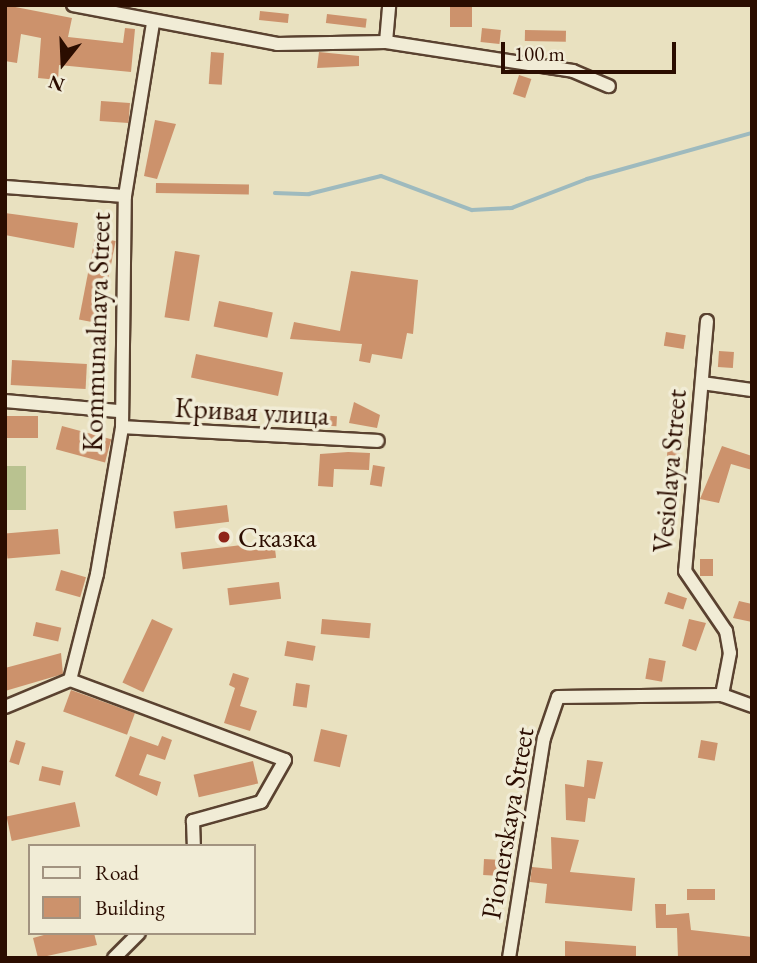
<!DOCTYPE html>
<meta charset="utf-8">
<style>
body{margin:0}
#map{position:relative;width:757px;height:963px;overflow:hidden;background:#e9e1c0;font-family:"EB Garamond",serif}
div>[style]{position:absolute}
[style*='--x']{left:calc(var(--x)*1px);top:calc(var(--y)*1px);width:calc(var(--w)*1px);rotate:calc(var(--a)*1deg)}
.green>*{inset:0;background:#b9c290;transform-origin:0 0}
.stream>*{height:3.5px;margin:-1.75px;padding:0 1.75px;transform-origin:1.75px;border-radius:1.75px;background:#9ebabe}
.building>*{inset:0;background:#cc926c;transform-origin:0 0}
.roads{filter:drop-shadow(2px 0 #5a4230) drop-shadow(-2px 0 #5a4230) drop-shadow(0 2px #5a4230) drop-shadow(0 -2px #5a4230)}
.minor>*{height:12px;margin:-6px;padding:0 6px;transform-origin:6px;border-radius:6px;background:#f1ecd6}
.dots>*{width:19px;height:19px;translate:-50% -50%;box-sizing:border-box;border:4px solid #f1ecd6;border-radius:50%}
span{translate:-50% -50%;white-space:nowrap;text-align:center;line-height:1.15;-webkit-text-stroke:7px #f1ecd6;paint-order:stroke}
.street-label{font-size:28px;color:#2b0d00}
.poi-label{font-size:28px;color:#2b0d00}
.left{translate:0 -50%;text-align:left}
.frame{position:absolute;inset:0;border:7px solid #2b0d00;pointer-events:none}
.legend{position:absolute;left:28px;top:844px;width:228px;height:91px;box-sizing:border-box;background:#f1ecd6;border:2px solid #a29380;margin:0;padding:9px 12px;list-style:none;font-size:21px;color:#2b0d00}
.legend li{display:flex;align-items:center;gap:14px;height:35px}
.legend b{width:35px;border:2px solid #a29380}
.north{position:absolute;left:28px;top:28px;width:70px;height:70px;-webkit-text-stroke:5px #f1ecd6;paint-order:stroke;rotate:198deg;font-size:19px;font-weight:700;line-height:28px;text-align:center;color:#2b0d00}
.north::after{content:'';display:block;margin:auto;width:24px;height:32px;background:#2b0d00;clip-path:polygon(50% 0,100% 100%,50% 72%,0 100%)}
.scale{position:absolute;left:501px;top:42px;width:175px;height:32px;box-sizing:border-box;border:4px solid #2b0d00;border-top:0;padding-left:9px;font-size:21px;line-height:24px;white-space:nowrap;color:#2b0d00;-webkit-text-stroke:5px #f1ecd6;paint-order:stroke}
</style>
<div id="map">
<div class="green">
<div style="left:5px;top:466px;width:21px;height:44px"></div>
</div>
<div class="stream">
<div style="--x:275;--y:193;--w:34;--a:2"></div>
<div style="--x:309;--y:194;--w:74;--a:-14"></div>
<div style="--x:381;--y:176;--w:97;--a:20.5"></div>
<div style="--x:472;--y:210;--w:40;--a:-2.9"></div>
<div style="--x:512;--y:208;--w:80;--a:-21.1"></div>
<div style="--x:587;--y:179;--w:171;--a:-15.6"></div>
</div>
<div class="building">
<div style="clip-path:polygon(5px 5px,72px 18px,68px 37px,123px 43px,125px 28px,135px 29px,131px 72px,59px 65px,58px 80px,38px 78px,41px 38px,21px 34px,17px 63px,5px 61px)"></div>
<div style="left:450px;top:5px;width:22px;height:22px"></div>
<div style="left:260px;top:11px;width:29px;height:9px;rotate:6deg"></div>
<div style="left:327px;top:14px;width:40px;height:9px;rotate:7deg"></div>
<div style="left:482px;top:28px;width:19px;height:14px;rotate:6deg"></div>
<div style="left:525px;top:30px;width:41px;height:11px;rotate:1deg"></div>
<div style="left:211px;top:52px;width:13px;height:32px;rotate:4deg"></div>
<div style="clip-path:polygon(319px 52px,359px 56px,359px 66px,317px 68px)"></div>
<div style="left:519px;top:75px;width:13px;height:20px;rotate:18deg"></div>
<div style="left:101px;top:101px;width:29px;height:20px;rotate:4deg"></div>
<div style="clip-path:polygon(155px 120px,176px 124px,157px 179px,144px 176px)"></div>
<div style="left:156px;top:183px;width:93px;height:10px;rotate:1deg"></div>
<div style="clip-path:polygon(5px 213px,78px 223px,74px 248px,5px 235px)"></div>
<div style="left:95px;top:237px;width:21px;height:84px;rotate:11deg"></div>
<div style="left:175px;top:251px;width:25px;height:67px;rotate:9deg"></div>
<div style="clip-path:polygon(351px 271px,418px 280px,413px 334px,407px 333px,402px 359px,372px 354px,370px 363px,359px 361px,362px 344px,290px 339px,294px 322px,340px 331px)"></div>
<div style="left:219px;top:301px;width:55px;height:26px;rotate:12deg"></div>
<div style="left:666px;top:332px;width:20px;height:14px;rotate:9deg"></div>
<div style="left:719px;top:351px;width:15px;height:16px;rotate:4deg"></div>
<div style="left:196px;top:354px;width:89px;height:24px;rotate:12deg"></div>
<div style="left:12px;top:360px;width:75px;height:25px;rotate:3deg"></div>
<div style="clip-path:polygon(354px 402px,380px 415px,377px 428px,349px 423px)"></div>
<div style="left:315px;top:415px;width:22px;height:10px;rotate:3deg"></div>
<div style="left:5px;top:416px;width:33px;height:22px"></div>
<div style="left:62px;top:426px;width:51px;height:24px;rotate:15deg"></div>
<div style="left:668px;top:444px;width:12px;height:68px;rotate:5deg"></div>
<div style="clip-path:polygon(722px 446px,752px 456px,752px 470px,731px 464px,719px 503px,700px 499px)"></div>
<div style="clip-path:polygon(348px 452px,370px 453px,369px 470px,334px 469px,333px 487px,318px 486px,320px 454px)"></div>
<div style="left:373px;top:465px;width:12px;height:20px;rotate:9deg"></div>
<div style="left:227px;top:505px;width:17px;height:54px;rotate:83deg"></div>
<div style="left:58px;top:529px;width:25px;height:53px;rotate:85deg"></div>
<div style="left:274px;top:541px;width:17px;height:94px;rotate:83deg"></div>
<div style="left:700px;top:559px;width:13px;height:17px"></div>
<div style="left:61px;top:570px;width:26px;height:21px;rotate:16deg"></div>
<div style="left:279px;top:582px;width:17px;height:52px;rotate:83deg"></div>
<div style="left:668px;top:592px;width:20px;height:12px;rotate:18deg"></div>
<div style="clip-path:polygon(739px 601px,752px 604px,752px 622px,733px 618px)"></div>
<div style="left:152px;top:619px;width:23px;height:70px;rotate:25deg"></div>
<div style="left:322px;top:619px;width:49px;height:15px;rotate:5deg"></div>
<div style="clip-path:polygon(689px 619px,706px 623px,696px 651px,682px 646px)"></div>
<div style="left:36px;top:622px;width:26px;height:14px;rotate:13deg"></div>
<div style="left:287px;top:641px;width:29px;height:15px;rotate:10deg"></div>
<div style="clip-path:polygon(61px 653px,63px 674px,5px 691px,5px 668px)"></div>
<div style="left:649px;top:658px;width:17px;height:21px;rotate:10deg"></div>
<div style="clip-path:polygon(233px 673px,249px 678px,240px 706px,257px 711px,250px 731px,224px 723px,235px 688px,229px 685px)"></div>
<div style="left:296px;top:683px;width:14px;height:23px;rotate:8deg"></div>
<div style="left:71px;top:690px;width:68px;height:23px;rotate:20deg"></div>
<div style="left:321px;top:729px;width:27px;height:33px;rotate:13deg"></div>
<div style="clip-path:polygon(130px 736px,158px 746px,162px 736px,172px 740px,165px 760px,147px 754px,139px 775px,161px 782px,157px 796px,115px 776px)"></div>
<div style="left:16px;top:740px;width:10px;height:23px;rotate:17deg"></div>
<div style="left:701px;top:740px;width:17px;height:18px;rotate:10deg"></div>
<div style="clip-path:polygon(587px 760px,603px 762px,595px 799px,588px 798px,585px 822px,566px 820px,565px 784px,584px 787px)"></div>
<div style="left:253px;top:761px;width:23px;height:61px;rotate:77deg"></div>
<div style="left:42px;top:766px;width:22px;height:15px;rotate:13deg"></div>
<div style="left:75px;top:802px;width:25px;height:70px;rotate:78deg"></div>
<div style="clip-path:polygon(551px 837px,579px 840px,570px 872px,635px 878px,632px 911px,545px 903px,547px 884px,530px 882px,532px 867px,552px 869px)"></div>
<div style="left:484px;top:859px;width:18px;height:16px;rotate:3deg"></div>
<div style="left:715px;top:889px;width:11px;height:28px;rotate:90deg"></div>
<div style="clip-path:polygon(655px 904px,666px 904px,666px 915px,689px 913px,691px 930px,752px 937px,752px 958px,678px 958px,677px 928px,656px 928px)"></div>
<div style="clip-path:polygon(51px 933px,94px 933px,97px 945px,38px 958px,33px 938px)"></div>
<div style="clip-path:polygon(565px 941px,636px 946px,636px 958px,565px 958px)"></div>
</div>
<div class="roads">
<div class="minor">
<div style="--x:73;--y:5;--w:208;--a:10.8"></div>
<div style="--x:277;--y:44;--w:109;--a:-1.1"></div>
<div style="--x:386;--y:42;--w:189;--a:8.8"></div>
<div style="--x:573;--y:71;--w:39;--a:23"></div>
<div style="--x:386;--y:42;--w:37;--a:-85"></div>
<div style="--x:5;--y:187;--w:120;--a:4.3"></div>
<div style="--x:707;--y:321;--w:251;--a:95"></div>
<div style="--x:685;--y:571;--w:73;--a:55.7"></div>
<div style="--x:726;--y:631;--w:22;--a:80"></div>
<div style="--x:730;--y:653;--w:43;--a:100.8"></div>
<div style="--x:702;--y:383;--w:50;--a:8"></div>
<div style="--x:5;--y:401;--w:113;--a:5.1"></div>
<div style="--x:122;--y:427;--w:256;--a:3.1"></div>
<div style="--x:70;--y:680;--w:229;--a:20.4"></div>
<div style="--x:285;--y:760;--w:48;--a:119.7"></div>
<div style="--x:261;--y:802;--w:71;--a:164.4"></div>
<div style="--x:193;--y:821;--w:25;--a:88"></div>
<div style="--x:5;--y:707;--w:70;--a:-22.6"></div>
<div style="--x:70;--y:680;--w:109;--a:-75.7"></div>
<div style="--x:97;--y:574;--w:149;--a:-80.3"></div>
<div style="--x:122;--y:427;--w:231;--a:-89.3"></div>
<div style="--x:125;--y:196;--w:174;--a:-80.8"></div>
<div style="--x:114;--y:958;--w:35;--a:-45"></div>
<div style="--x:509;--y:958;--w:223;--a:-81"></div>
<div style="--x:544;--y:738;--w:43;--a:-71.1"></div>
<div style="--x:558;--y:697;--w:164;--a:-0.7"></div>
<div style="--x:722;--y:695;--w:32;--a:20"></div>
</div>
</div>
<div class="dots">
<div style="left:224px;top:537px;background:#8f2418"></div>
</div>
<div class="street-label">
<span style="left:96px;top:332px;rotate:-88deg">Kommunalnaya Street</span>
<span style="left:252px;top:411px;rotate:3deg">Кривая улица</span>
<span style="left:669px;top:471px;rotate:-85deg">Vesiolaya Street</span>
<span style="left:507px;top:823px;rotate:-80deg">Pionerskaya Street</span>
</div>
<div class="poi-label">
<span class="left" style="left:238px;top:537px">Сказка</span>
</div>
<div class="frame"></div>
<ul class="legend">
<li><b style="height:9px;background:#f1ecd6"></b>Road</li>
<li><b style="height:19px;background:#cc926c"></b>Building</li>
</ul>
<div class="north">N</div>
<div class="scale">100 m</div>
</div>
